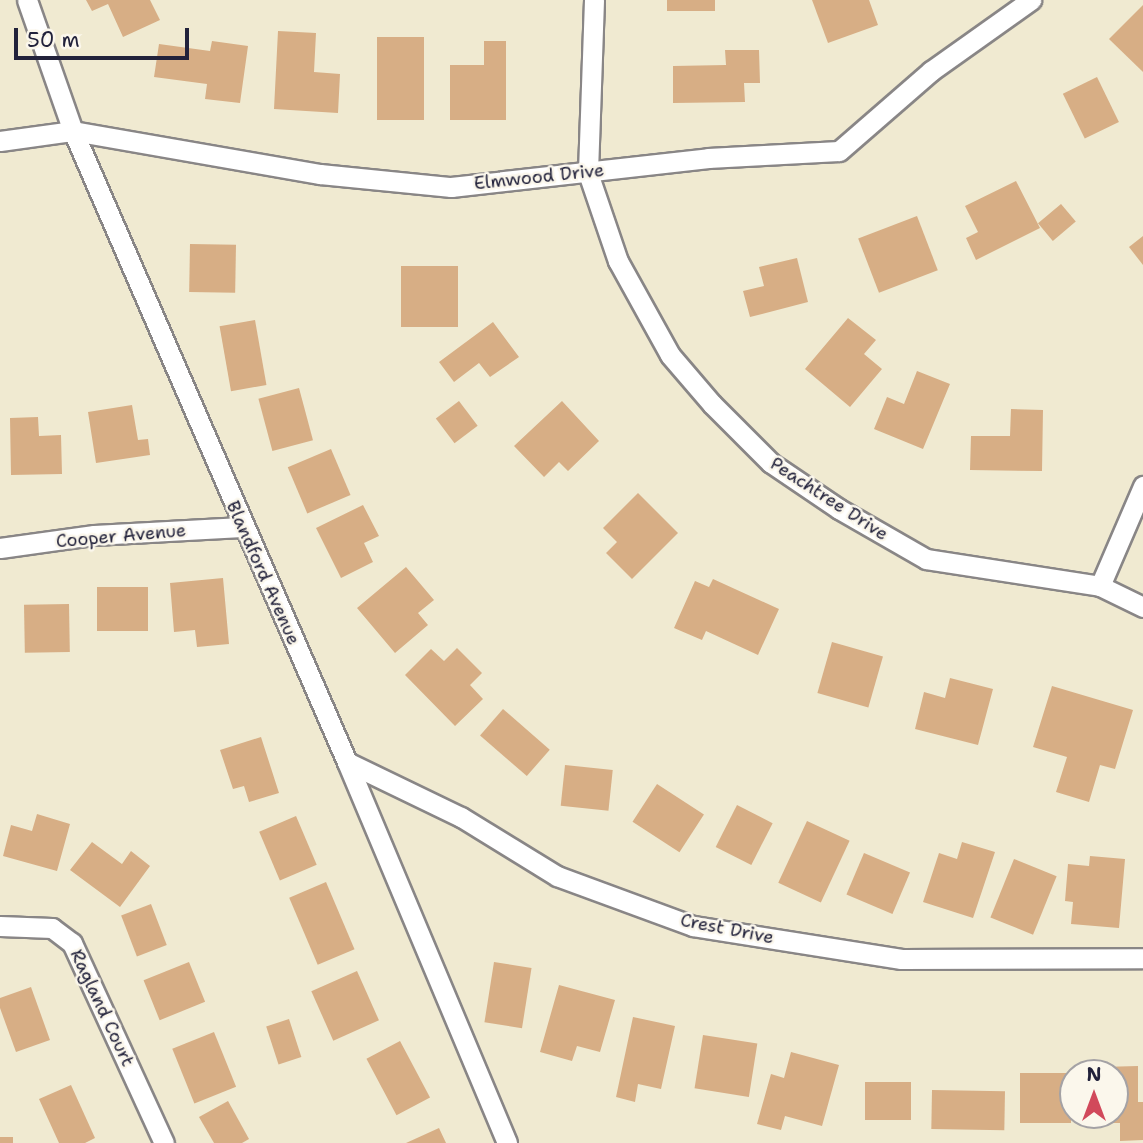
<!DOCTYPE html>
<style>
body{margin:0}
#map{position:relative;width:1143px;height:1143px;overflow:hidden;background:#f0ead1;font-family:"Shantell Sans",sans-serif}
div>[style]{position:absolute}
[style*='--x']{left:calc(var(--x)*1px);top:calc(var(--y)*1px);width:calc(var(--w)*1px);rotate:calc(var(--a)*1deg)}
.building>*{inset:0;background:#d7ae85;transform-origin:0 0}
.roads{filter:drop-shadow(2px 0 #898686) drop-shadow(-2px 0 #898686) drop-shadow(0 2px #898686) drop-shadow(0 -2px #898686)}
.street>*{height:19px;margin:-9.5px;padding:0 9.5px;transform-origin:9.5px;border-radius:9.5px;background:#fff}
span{translate:-50% -50%;white-space:nowrap;text-align:center;line-height:1.15;-webkit-text-stroke:5px #fbf7ec;paint-order:stroke}
.street-label{font-size:18px;color:#22223b}
.north{position:absolute;left:1059px;top:1059px;width:70px;height:70px;box-sizing:border-box;background:#fbf7ec;border:2px solid #a4a2a5;border-radius:50%;rotate:0deg;font-size:19px;font-weight:700;line-height:28px;text-align:center;color:#22223b}
.north::after{content:'';display:block;margin:auto;width:24px;height:32px;background:#d1495b;clip-path:polygon(50% 0,100% 100%,50% 72%,0 100%)}
.scale{position:absolute;left:14px;top:28px;width:175px;height:32px;box-sizing:border-box;border:4px solid #22223b;border-top:0;padding-left:9px;font-size:21px;line-height:24px;white-space:nowrap;color:#22223b;-webkit-text-stroke:5px #fbf7ec;paint-order:stroke}
</style>
<div id="map">
<div class="building">
<div style="clip-path:polygon(86px 0,150px 0,160px 20px,123px 37px,108px 4px,92px 11px)"></div>
<div style="left:667px;top:0;width:48px;height:11px"></div>
<div style="clip-path:polygon(812px 0,869px 0,878px 25px,828px 43px)"></div>
<div style="clip-path:polygon(1143px 5px,1143px 72px,1109px 39px)"></div>
<div style="clip-path:polygon(278px 31px,316px 33px,314px 72px,340px 74px,338px 113px,274px 109px)"></div>
<div style="left:377px;top:37px;width:47px;height:83px"></div>
<div style="clip-path:polygon(212px 41px,248px 46px,240px 103px,205px 99px,207px 84px,154px 77px,159px 44px,210px 51px)"></div>
<div style="clip-path:polygon(484px 41px,506px 41px,506px 120px,450px 120px,450px 65px,484px 65px)"></div>
<div style="clip-path:polygon(725px 50px,759px 50px,760px 83px,744px 83px,745px 102px,673px 103px,673px 66px,726px 65px)"></div>
<div style="left:1097px;top:77px;width:50px;height:38px;rotate:64deg"></div>
<div style="clip-path:polygon(1016px 181px,1040px 228px,976px 260px,966px 238px,978px 232px,965px 206px)"></div>
<div style="left:1061px;top:204px;width:23px;height:30px;rotate:50deg"></div>
<div style="left:917px;top:216px;width:58px;height:63px;rotate:69deg"></div>
<div style="clip-path:polygon(1143px 236px,1143px 265px,1129px 247px)"></div>
<div style="left:190px;top:244px;width:46px;height:48px;rotate:1deg"></div>
<div style="clip-path:polygon(797px 258px,808px 302px,750px 317px,743px 291px,764px 286px,759px 267px)"></div>
<div style="left:401px;top:266px;width:57px;height:61px"></div>
<div style="clip-path:polygon(848px 318px,876px 340px,864px 354px,882px 369px,850px 407px,805px 369px)"></div>
<div style="left:255px;top:320px;width:66px;height:36px;rotate:80deg"></div>
<div style="clip-path:polygon(493px 322px,519px 357px,490px 377px,479px 363px,454px 382px,439px 362px)"></div>
<div style="clip-path:polygon(917px 371px,950px 384px,923px 449px,874px 429px,887px 397px,904px 404px)"></div>
<div style="left:299px;top:388px;width:54px;height:42px;rotate:75deg"></div>
<div style="left:459px;top:401px;width:31px;height:29px;rotate:53deg"></div>
<div style="clip-path:polygon(562px 401px,599px 441px,568px 471px,559px 462px,544px 477px,514px 446px)"></div>
<div style="clip-path:polygon(132px 405px,138px 440px,148px 439px,150px 455px,96px 463px,88px 412px)"></div>
<div style="clip-path:polygon(1011px 409px,1043px 410px,1042px 471px,970px 470px,971px 436px,1010px 436px)"></div>
<div style="clip-path:polygon(38px 417px,39px 436px,61px 435px,62px 474px,11px 475px,10px 418px)"></div>
<div style="left:331px;top:449px;width:50px;height:47px;rotate:67deg"></div>
<div style="clip-path:polygon(638px 493px,678px 533px,632px 579px,606px 553px,617px 542px,603px 528px)"></div>
<div style="clip-path:polygon(363px 505px,379px 536px,364px 543px,373px 562px,341px 578px,316px 528px)"></div>
<div style="clip-path:polygon(406px 567px,434px 600px,418px 613px,428px 625px,395px 653px,357px 608px)"></div>
<div style="clip-path:polygon(223px 578px,229px 644px,197px 647px,195px 630px,174px 632px,170px 583px)"></div>
<div style="clip-path:polygon(713px 579px,779px 609px,758px 655px,706px 631px,702px 640px,674px 628px,695px 581px,709px 587px)"></div>
<div style="left:97px;top:587px;width:51px;height:44px"></div>
<div style="left:69px;top:604px;width:48px;height:45px;rotate:89deg"></div>
<div style="left:832px;top:642px;width:53px;height:53px;rotate:16deg"></div>
<div style="clip-path:polygon(457px 648px,482px 673px,470px 685px,483px 699px,455px 726px,405px 675px,431px 649px,444px 661px)"></div>
<div style="clip-path:polygon(950px 678px,993px 689px,978px 745px,915px 729px,924px 692px,945px 698px)"></div>
<div style="clip-path:polygon(1052px 686px,1133px 710px,1115px 769px,1100px 765px,1089px 802px,1056px 792px,1067px 757px,1033px 747px)"></div>
<div style="left:503px;top:709px;width:62px;height:35px;rotate:41deg"></div>
<div style="clip-path:polygon(261px 737px,279px 793px,249px 802px,244px 786px,233px 789px,220px 750px)"></div>
<div style="left:565px;top:765px;width:48px;height:41px;rotate:6deg"></div>
<div style="left:657px;top:784px;width:56px;height:45px;rotate:33deg"></div>
<div style="left:737px;top:805px;width:40px;height:47px;rotate:27deg"></div>
<div style="clip-path:polygon(37px 814px,70px 824px,57px 871px,3px 856px,11px 825px,32px 831px)"></div>
<div style="left:296px;top:816px;width:53px;height:40px;rotate:67deg"></div>
<div style="left:807px;top:821px;width:47px;height:68px;rotate:25deg"></div>
<div style="clip-path:polygon(92px 842px,122px 864px,131px 851px,150px 866px,120px 907px,70px 870px)"></div>
<div style="clip-path:polygon(962px 842px,995px 852px,973px 918px,923px 902px,939px 853px,957px 859px)"></div>
<div style="left:864px;top:853px;width:50px;height:45px;rotate:23deg"></div>
<div style="clip-path:polygon(1090px 856px,1125px 859px,1119px 928px,1071px 924px,1073px 902px,1065px 901px,1068px 864px,1089px 866px)"></div>
<div style="left:1014px;top:859px;width:46px;height:63px;rotate:22deg"></div>
<div style="left:326px;top:882px;width:73px;height:40px;rotate:67deg"></div>
<div style="left:151px;top:904px;width:44px;height:32px;rotate:69deg"></div>
<div style="left:189px;top:962px;width:43px;height:49px;rotate:68deg"></div>
<div style="left:494px;top:962px;width:38px;height:61px;rotate:9deg"></div>
<div style="left:357px;top:971px;width:54px;height:50px;rotate:66deg"></div>
<div style="clip-path:polygon(559px 985px,615px 1000px,600px 1052px,577px 1046px,572px 1061px,540px 1052px)"></div>
<div style="clip-path:polygon(31px 987px,50px 1040px,16px 1052px,0 1008px,0 998px)"></div>
<div style="clip-path:polygon(633px 1017px,675px 1026px,661px 1089px,638px 1084px,635px 1102px,616px 1097px)"></div>
<div style="left:289px;top:1019px;width:40px;height:24px;rotate:72deg"></div>
<div style="left:214px;top:1032px;width:59px;height:45px;rotate:68deg"></div>
<div style="left:703px;top:1035px;width:55px;height:54px;rotate:9deg"></div>
<div style="left:400px;top:1041px;width:64px;height:38px;rotate:62deg"></div>
<div style="clip-path:polygon(791px 1052px,839px 1065px,822px 1126px,785px 1116px,781px 1130px,757px 1124px,771px 1074px,784px 1078px)"></div>
<div style="clip-path:polygon(1138px 1066px,1138px 1102px,1143px 1102px,1143px 1140px,1120px 1141px,1120px 1123px,1102px 1123px,1102px 1115px,1115px 1115px,1115px 1073px,1101px 1073px,1101px 1067px)"></div>
<div style="left:1020px;top:1073px;width:51px;height:50px"></div>
<div style="left:865px;top:1082px;width:46px;height:38px"></div>
<div style="clip-path:polygon(71px 1085px,95px 1138px,85px 1143px,59px 1143px,39px 1099px)"></div>
<div style="left:932px;top:1090px;width:73px;height:39px;rotate:1deg"></div>
<div style="clip-path:polygon(228px 1101px,249px 1139px,242px 1143px,214px 1143px,199px 1117px)"></div>
<div style="clip-path:polygon(439px 1128px,446px 1143px,406px 1143px)"></div>
<div style="left:0;top:1137px;width:13px;height:6px"></div>
</div>
<div class="roads">
<div class="street">
<div style="--x:27;--y:0;--w:139;--a:70.7"></div>
<div style="--x:73;--y:131;--w:688;--a:66.53"></div>
<div style="--x:347;--y:762;--w:413;--a:67.2"></div>
<div style="--x:594;--y:0;--w:173;--a:92"></div>
<div style="--x:588;--y:173;--w:93;--a:71.2"></div>
<div style="--x:618;--y:261;--w:107;--a:61"></div>
<div style="--x:670;--y:355;--w:65;--a:49.4"></div>
<div style="--x:712;--y:404;--w:83;--a:45"></div>
<div style="--x:771;--y:463;--w:82;--a:34.1"></div>
<div style="--x:839;--y:509;--w:100;--a:29.9"></div>
<div style="--x:926;--y:559;--w:176;--a:8.8"></div>
<div style="--x:1100;--y:586;--w:48;--a:26"></div>
<div style="--x:0;--y:141;--w:74;--a:-7.8"></div>
<div style="--x:73;--y:131;--w:251;--a:9.9"></div>
<div style="--x:320;--y:174;--w:132;--a:5.7"></div>
<div style="--x:451;--y:187;--w:259;--a:-6.4"></div>
<div style="--x:708;--y:158;--w:131;--a:-3.1"></div>
<div style="--x:839;--y:151;--w:122;--a:-41"></div>
<div style="--x:931;--y:71;--w:123;--a:-35.4"></div>
<div style="--x:0;--y:548;--w:95;--a:-7.9"></div>
<div style="--x:94;--y:535;--w:148;--a:-3.1"></div>
<div style="--x:1100;--y:586;--w:109;--a:-66.7"></div>
<div style="--x:347;--y:762;--w:127;--a:25.8"></div>
<div style="--x:461;--y:817;--w:113;--a:31.6"></div>
<div style="--x:557;--y:876;--w:145;--a:20.2"></div>
<div style="--x:693;--y:926;--w:211;--a:9"></div>
<div style="--x:901;--y:959;--w:242;--a:-0.2"></div>
<div style="--x:0;--y:926;--w:52;--a:2.2"></div>
<div style="--x:52;--y:928;--w:25;--a:37"></div>
<div style="--x:72;--y:943;--w:220;--a:65.3"></div>
</div>
</div>
<div class="street-label">
<span style="left:539px;top:177px;rotate:-6deg">Elmwood Drive</span>
<span style="left:829px;top:499px;rotate:33deg">Peachtree Drive</span>
<span style="left:121px;top:536px;rotate:-5deg">Cooper Avenue</span>
<span style="left:263px;top:573px;rotate:66deg">Blandford Avenue</span>
<span style="left:727px;top:929px;rotate:11deg">Crest Drive</span>
<span style="left:102px;top:1008px;rotate:65deg">Ragland Court</span>
</div>
<div class="north">N</div>
<div class="scale">50 m</div>
</div>
